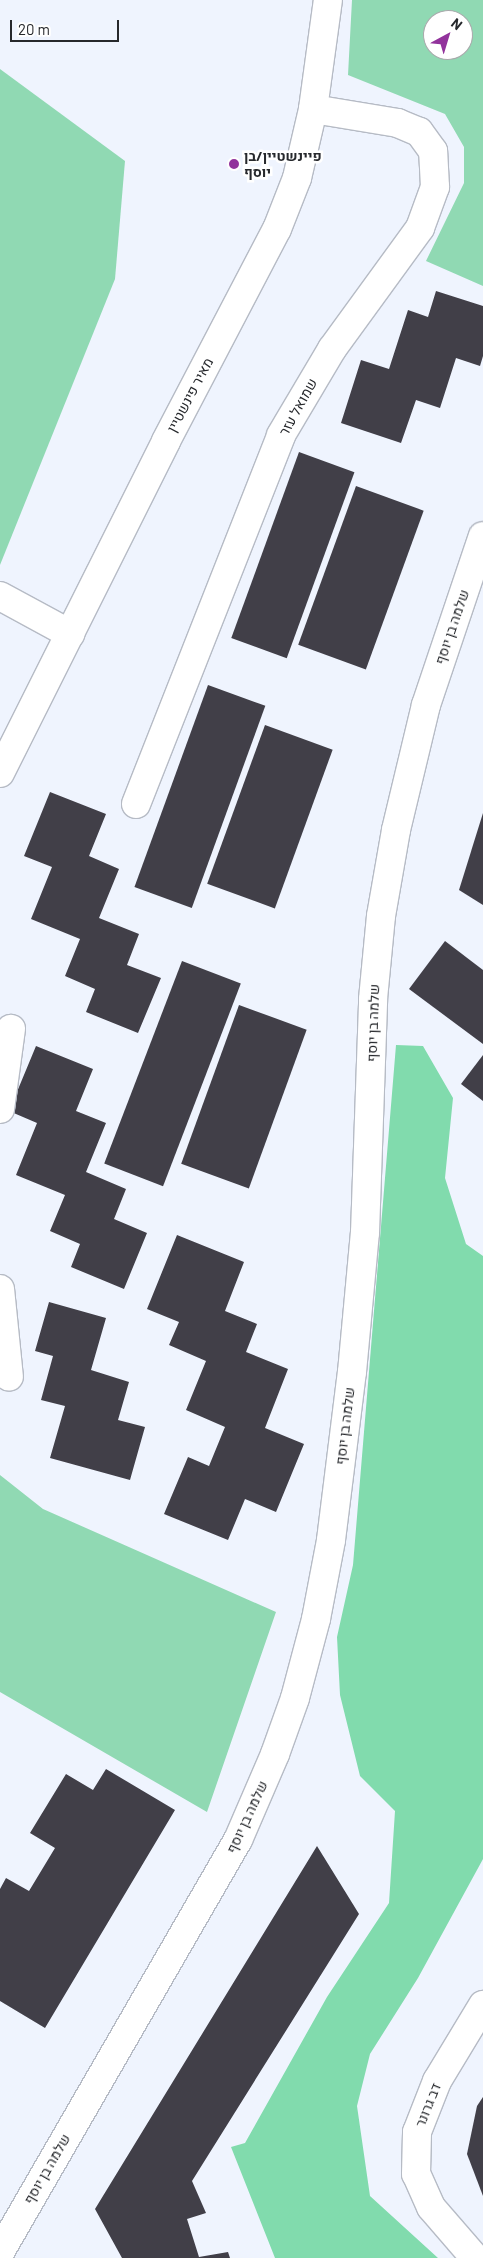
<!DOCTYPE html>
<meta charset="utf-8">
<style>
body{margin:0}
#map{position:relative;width:483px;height:2258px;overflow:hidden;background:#eff4fe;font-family:Barlow,Heebo,sans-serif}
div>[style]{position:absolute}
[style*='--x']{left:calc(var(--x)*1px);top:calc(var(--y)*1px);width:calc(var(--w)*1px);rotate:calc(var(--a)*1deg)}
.green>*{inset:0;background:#90d9b3}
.forest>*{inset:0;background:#81dbad}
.building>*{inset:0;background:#413f48;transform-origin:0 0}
.roads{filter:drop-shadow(1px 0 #b6bbc5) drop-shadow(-1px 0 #b6bbc5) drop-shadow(0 1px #b6bbc5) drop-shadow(0 -1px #b6bbc5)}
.minor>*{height:28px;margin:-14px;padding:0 14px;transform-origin:14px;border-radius:14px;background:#fff}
.dots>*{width:14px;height:14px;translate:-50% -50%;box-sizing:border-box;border:2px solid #fff;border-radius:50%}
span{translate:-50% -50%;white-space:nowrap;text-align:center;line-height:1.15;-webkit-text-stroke:5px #fff;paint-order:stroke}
.poi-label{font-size:14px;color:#26282c;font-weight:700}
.left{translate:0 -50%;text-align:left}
.street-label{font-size:14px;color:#26282c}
.north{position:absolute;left:423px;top:10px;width:50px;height:50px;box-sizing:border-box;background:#fff;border:1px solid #a8a9ab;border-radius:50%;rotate:39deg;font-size:14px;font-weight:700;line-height:20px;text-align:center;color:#26282c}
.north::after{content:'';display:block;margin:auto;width:18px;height:22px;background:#92339c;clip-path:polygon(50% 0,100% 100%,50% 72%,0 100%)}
.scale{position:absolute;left:10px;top:20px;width:109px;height:22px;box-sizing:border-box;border:2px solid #26282c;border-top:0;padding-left:6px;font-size:15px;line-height:18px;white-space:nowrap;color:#26282c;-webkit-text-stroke:4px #fff;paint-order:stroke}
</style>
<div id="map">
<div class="green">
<div style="clip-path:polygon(evenodd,352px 0,483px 0,483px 286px,426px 261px,464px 183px,464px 147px,445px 114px,348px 75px,352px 0,433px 20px,463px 20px,463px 50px,433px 50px,433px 20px)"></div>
<div style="clip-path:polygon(0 69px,125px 161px,115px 279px,0 565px)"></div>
<div style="clip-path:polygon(0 1475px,43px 1509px,276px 1612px,207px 1812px,0 1692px)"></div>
</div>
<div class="forest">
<div style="clip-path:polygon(396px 1045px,423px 1046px,453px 1098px,445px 1178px,466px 1244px,483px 1256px,483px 1859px,418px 1978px,370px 2054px,357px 2106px,370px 2196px,438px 2258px,275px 2258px,231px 2147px,245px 2143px,327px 1997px,389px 1903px,395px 1811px,360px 1776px,340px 1695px,337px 1637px,353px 1565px)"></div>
</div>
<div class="building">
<div style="clip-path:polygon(436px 291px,483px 306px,483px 356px,480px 366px,456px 358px,440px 408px,416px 400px,401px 443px,341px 423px,361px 360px,389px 369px,408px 310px,428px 317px)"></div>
<div style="left:299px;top:452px;width:59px;height:198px;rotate:20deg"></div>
<div style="left:356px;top:486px;width:72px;height:169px;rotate:20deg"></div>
<div style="left:208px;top:685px;width:61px;height:215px;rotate:20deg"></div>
<div style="left:265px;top:725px;width:72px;height:169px;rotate:20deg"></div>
<div style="clip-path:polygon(50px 792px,106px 814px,89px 856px,119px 869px,99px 918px,139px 934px,127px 965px,161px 978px,138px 1033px,86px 1012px,95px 989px,65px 976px,80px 939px,31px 919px,52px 867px,24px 856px)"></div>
<div style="clip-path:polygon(483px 813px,483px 905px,459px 890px)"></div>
<div style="clip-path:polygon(445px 941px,483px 970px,483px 1044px,409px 989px)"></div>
<div style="left:182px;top:961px;width:63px;height:217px;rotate:21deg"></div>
<div style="left:239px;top:1005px;width:72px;height:169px;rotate:20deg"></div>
<div style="clip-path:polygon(36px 1046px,93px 1069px,76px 1111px,106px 1123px,86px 1172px,126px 1189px,114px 1219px,147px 1233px,124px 1289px,71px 1267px,80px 1244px,50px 1231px,65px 1195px,16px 1175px,37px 1123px,9px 1111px)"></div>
<div style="clip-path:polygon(483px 1055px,483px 1101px,461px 1084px)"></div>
<div style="clip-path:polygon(177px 1235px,244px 1262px,225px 1311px,257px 1324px,246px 1352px,288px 1369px,265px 1428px,304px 1444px,276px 1512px,245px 1499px,228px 1540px,164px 1514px,188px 1457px,209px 1466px,225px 1427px,186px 1410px,206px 1361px,169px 1345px,179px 1322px,147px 1309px)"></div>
<div style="clip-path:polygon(49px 1302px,106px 1318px,91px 1370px,129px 1382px,118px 1420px,145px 1427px,130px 1480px,50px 1458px,65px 1406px,41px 1400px,53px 1356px,35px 1351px)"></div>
<div style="clip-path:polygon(106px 1769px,175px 1810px,45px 2028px,0 2001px,0 1889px,6px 1878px,29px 1891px,55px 1848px,30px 1833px,66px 1774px,93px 1790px)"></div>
<div style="clip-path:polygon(317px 1846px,359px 1914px,192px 2181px,206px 2213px,187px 2219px,199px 2257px,228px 2252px,230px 2258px,122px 2258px,95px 2209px)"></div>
<div style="clip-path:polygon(483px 2097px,483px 2196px,467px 2154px,477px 2106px)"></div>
</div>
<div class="roads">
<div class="minor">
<div style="--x:0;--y:596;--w:80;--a:28.5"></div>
<div style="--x:0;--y:773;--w:371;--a:-63.4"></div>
<div style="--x:166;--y:441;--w:239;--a:-62.4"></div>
<div style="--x:277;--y:229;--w:55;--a:-68.6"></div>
<div style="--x:297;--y:178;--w:71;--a:-76.9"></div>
<div style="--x:313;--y:109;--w:110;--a:-82.2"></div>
<div style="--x:136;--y:804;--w:396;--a:-68.5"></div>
<div style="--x:281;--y:435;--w:100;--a:-59.3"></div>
<div style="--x:332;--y:349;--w:150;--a:-54"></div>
<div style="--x:420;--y:228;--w:44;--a:-69.9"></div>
<div style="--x:435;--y:187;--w:36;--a:-93"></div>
<div style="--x:433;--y:151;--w:24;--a:-126"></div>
<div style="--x:419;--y:132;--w:23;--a:-157"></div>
<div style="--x:398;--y:123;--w:86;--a:-170.6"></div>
<div style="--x:0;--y:1109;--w:81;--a:-82.2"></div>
<div style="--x:0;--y:1289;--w:88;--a:84.2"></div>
<div style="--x:0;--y:2252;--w:476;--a:-60"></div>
<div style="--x:238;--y:1840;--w:94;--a:-66.7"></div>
<div style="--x:275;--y:1754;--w:59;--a:-70.3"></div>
<div style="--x:295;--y:1698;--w:82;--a:-75.1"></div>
<div style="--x:316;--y:1619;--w:80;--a:-79.2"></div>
<div style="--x:331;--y:1540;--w:169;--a:-82.9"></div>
<div style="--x:352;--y:1372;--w:140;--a:-84.7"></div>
<div style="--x:365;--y:1233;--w:234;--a:-88"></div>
<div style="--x:373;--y:999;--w:83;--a:-84.5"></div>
<div style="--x:381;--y:916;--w:87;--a:-80.1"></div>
<div style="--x:396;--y:830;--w:129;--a:-76.5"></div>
<div style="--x:426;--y:705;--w:178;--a:-71.4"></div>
<div style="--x:475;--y:2258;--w:67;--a:-130.8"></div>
<div style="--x:431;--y:2207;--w:36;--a:-114"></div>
<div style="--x:416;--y:2174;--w:42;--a:-88.6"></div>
<div style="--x:417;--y:2132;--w:55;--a:-68.6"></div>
<div style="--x:437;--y:2081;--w:89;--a:-58.8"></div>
</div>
</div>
<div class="dots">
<div style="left:234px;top:164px;background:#92339c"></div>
</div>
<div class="poi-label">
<span class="left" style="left:244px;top:164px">פיינשטיין/בן<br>יוסף</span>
</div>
<div class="street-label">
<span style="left:190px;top:395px;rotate:-62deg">מאיר פינשטיין</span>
<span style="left:298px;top:407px;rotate:-61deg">שמואל עזר</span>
<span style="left:452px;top:627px;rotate:-71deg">שלמה בן יוסף</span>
<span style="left:373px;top:1023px;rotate:-88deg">שלמה בן יוסף</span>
<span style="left:345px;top:1426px;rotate:-83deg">שלמה בן יוסף</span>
<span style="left:247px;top:1817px;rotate:-65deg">שלמה בן יוסף</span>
<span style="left:428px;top:2105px;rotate:-68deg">דב גרונר</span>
<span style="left:47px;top:2169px;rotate:-60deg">שלמה בן יוסף</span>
</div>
<div class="north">N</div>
<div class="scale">20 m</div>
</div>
